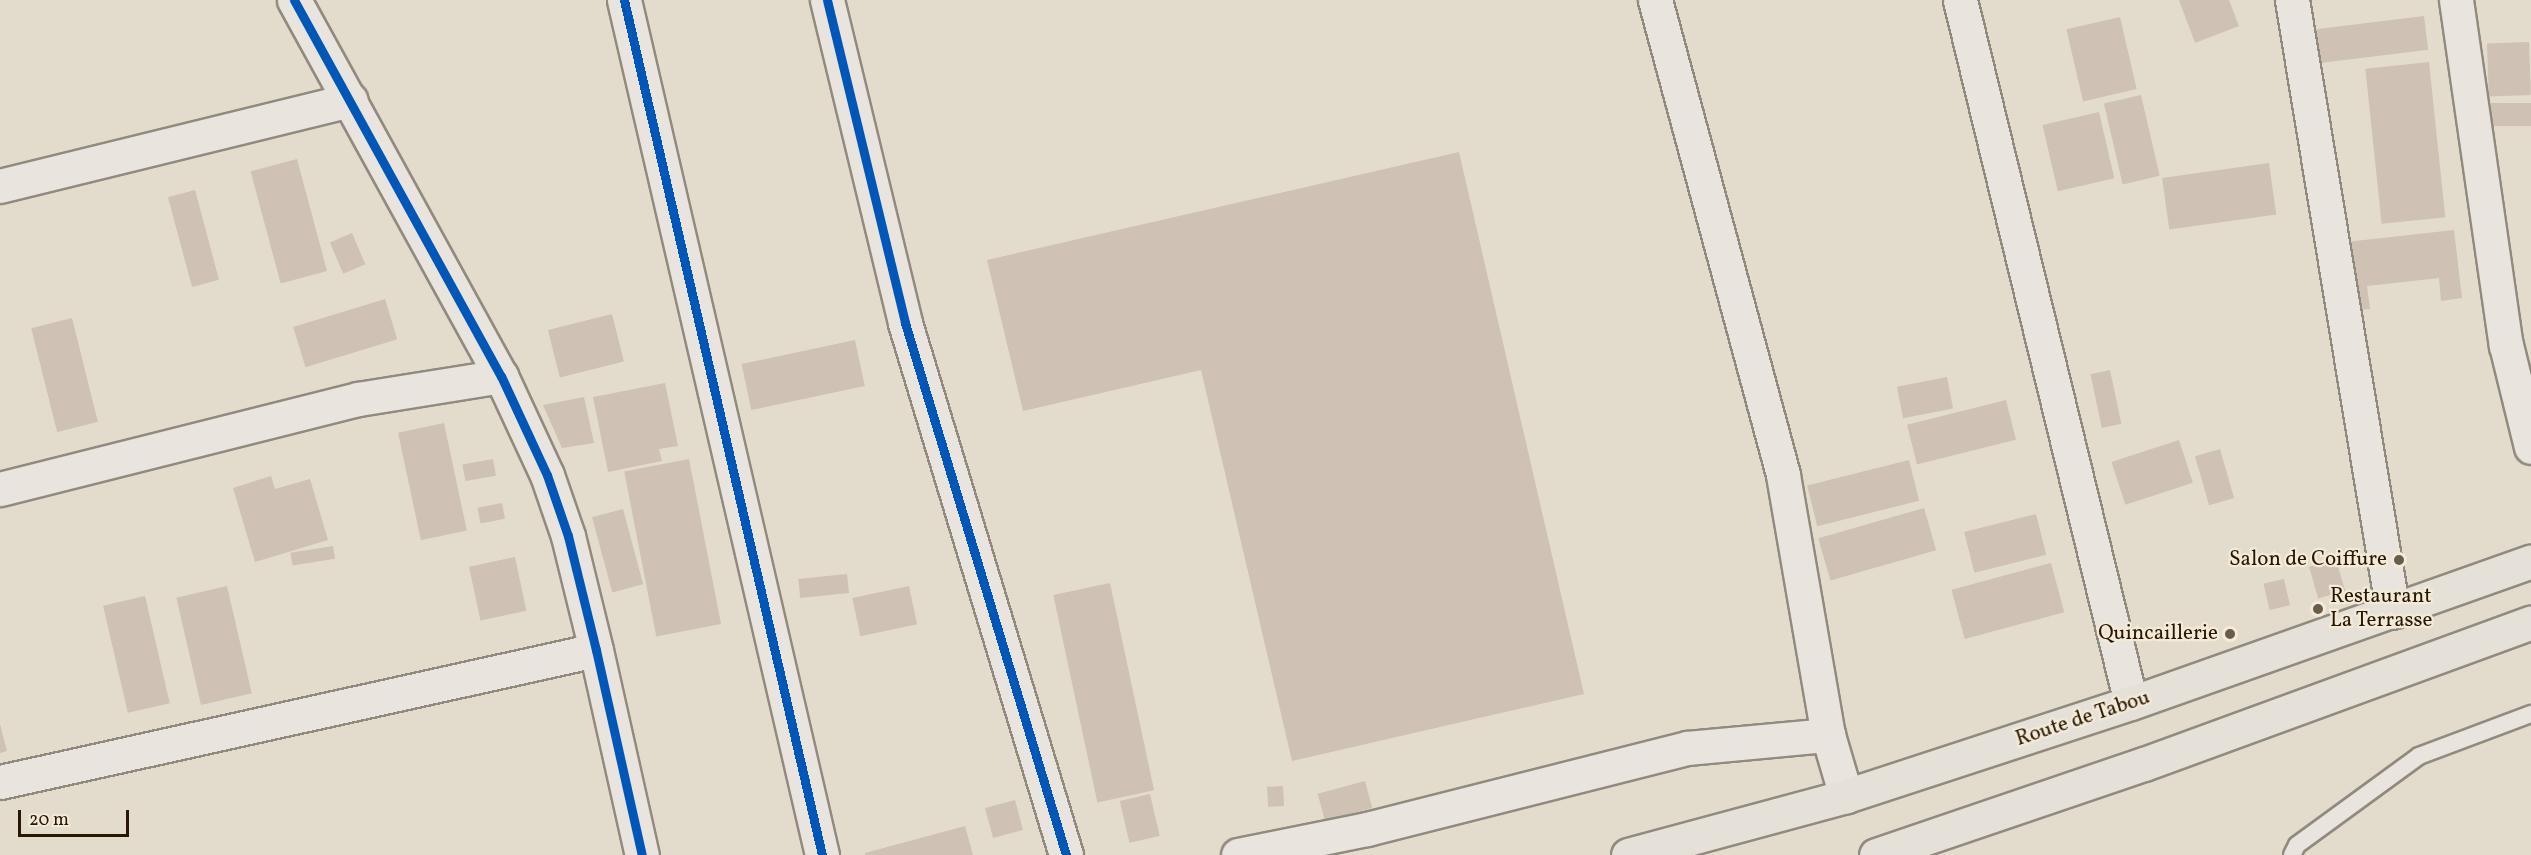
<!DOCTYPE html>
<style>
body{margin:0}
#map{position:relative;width:2531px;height:855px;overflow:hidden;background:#e3dccc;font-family:Vollkorn,serif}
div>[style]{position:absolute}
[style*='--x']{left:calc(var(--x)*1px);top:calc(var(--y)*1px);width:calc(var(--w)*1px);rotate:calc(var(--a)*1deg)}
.building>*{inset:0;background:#cfc1b4;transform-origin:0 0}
.roads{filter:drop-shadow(2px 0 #908a7f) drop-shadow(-2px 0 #908a7f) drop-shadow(0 2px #908a7f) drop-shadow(0 -2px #908a7f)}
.service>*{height:16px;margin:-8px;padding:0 8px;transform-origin:8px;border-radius:8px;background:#e9e5de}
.minor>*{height:33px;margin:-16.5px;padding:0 16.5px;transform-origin:16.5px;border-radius:16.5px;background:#e9e5de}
.primary>*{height:33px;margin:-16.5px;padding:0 16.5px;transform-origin:16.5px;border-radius:16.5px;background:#e6e1d8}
.cycleway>*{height:9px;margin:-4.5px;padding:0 4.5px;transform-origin:4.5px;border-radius:4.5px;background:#0057b8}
.dots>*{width:16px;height:16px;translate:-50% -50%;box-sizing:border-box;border:3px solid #f3ead8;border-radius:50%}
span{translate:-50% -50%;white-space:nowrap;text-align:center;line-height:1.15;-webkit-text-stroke:4.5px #f3ead8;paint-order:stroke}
.poi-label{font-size:21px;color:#281704}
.right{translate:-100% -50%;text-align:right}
.left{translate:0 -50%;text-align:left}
.street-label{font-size:21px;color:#281704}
.scale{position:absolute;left:18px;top:810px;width:111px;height:27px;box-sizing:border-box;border:3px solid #281704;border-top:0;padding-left:8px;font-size:18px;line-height:21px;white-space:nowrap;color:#281704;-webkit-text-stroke:4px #f3ead8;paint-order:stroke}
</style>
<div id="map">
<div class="building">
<div style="clip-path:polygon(2179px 0,2229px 0,2239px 26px,2195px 43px)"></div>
<div style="left:2424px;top:16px;width:34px;height:109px;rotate:83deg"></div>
<div style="left:2120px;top:17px;width:74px;height:55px;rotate:77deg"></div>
<div style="left:2529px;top:42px;width:53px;height:42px;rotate:88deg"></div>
<div style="left:2429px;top:62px;width:156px;height:64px;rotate:84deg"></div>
<div style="left:2141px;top:95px;width:83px;height:38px;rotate:77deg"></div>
<div style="left:2531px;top:103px;width:23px;height:40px;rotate:90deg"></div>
<div style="left:2099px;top:112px;width:68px;height:58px;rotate:77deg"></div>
<div style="clip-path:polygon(1459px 152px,1584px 694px,1292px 761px,1201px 370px,1023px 411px,987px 260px)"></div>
<div style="left:297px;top:159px;width:116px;height:48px;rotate:75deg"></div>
<div style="left:2269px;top:163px;width:52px;height:108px;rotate:82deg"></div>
<div style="left:195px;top:190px;width:93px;height:28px;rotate:75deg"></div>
<div style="clip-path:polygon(2454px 230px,2462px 298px,2441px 301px,2439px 278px,2367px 286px,2370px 309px,2354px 310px,2346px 242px)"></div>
<div style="left:352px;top:233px;width:34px;height:24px;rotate:67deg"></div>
<div style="left:385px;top:299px;width:42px;height:96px;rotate:73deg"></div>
<div style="left:612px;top:314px;width:49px;height:66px;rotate:76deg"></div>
<div style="left:72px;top:318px;width:107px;height:42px;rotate:76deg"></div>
<div style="left:855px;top:340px;width:47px;height:116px;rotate:78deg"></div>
<div style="left:2110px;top:370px;width:55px;height:20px;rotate:78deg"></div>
<div style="left:1947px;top:377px;width:32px;height:51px;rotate:79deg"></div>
<div style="clip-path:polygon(665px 383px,678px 446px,659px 449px,662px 461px,608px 472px,593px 397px)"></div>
<div style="clip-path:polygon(584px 397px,594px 443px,562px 448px,543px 405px)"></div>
<div style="left:2006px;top:400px;width:41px;height:102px;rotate:76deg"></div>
<div style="left:444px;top:423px;width:110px;height:47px;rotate:78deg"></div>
<div style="left:2179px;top:440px;width:45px;height:71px;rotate:72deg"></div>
<div style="left:2220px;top:449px;width:51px;height:26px;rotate:74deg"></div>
<div style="left:493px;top:459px;width:17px;height:31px;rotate:80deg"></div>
<div style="left:689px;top:459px;width:168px;height:66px;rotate:79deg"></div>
<div style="left:1909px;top:460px;width:42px;height:105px;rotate:76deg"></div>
<div style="clip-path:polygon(271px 476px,275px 489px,310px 479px,328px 540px,255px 562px,233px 488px)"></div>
<div style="left:502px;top:503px;width:16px;height:25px;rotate:79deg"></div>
<div style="left:1924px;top:508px;width:44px;height:110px;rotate:74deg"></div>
<div style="left:623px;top:509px;width:78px;height:32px;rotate:75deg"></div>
<div style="left:2036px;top:514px;width:42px;height:74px;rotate:76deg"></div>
<div style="left:333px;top:546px;width:13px;height:43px;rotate:81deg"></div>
<div style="left:515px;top:557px;width:55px;height:47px;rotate:78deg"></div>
<div style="left:2336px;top:559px;width:33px;height:28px;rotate:74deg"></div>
<div style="left:2051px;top:563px;width:51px;height:103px;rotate:75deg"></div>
<div style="left:847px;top:574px;width:19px;height:49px;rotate:84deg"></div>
<div style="left:2284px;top:579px;width:27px;height:21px;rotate:77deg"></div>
<div style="left:1110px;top:583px;width:212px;height:58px;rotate:78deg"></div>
<div style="left:227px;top:586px;width:110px;height:52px;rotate:77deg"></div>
<div style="left:909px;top:586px;width:39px;height:58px;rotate:78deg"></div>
<div style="left:145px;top:596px;width:110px;height:43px;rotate:77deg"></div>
<div style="clip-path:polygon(0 724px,7px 751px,0 753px)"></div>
<div style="left:1365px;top:781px;width:28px;height:49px;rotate:75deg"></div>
<div style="left:1283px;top:786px;width:20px;height:16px;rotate:87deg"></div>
<div style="left:1150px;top:794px;width:43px;height:31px;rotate:77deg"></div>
<div style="left:1015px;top:800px;width:31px;height:31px;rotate:75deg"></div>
<div style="clip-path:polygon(965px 826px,973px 855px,865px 855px,865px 853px)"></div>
</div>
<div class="roads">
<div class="service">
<div style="--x:2292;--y:855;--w:11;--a:-63"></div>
<div style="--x:2297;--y:845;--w:151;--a:-36.1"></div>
<div style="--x:2419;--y:756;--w:120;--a:-20.6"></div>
</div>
<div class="minor">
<div style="--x:294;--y:0;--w:429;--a:61.2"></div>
<div style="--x:501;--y:376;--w:109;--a:65.1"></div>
<div style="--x:547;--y:475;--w:65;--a:71"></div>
<div style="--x:568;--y:536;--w:117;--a:76.2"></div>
<div style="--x:596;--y:650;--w:210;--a:77.4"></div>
<div style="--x:624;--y:0;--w:878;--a:76.96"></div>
<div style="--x:827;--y:0;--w:332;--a:76.4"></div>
<div style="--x:905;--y:323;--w:556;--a:73.16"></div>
<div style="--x:1655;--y:0;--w:492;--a:74.9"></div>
<div style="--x:1783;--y:475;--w:264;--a:80.2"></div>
<div style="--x:1828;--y:735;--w:64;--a:73.6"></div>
<div style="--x:1960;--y:0;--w:723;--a:76.33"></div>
<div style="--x:2292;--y:0;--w:620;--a:80.63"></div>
<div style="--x:2456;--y:0;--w:349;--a:81.8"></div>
<div style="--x:2506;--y:345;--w:105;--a:76.2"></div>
<div style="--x:0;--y:186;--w:361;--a:-13.8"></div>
<div style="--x:0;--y:489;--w:369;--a:-14.1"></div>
<div style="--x:358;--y:399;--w:145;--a:-9.1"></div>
<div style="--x:0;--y:782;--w:610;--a:-12.49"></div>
<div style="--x:1238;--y:855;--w:132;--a:-11.4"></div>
<div style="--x:1367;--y:829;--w:330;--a:-14.2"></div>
<div style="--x:1687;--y:748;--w:142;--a:-5.3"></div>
</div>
<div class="primary">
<div style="--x:1628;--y:855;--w:226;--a:-15.1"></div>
<div style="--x:1846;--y:796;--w:300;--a:-18.1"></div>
<div style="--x:2131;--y:703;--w:424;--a:-19.5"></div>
<div style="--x:1876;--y:855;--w:283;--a:-18.8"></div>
<div style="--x:2144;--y:764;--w:412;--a:-20.1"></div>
</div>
</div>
<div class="cycleway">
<div style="--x:294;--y:0;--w:429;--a:61.2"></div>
<div style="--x:501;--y:376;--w:109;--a:65.1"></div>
<div style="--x:547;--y:475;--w:65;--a:71"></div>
<div style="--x:568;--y:536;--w:117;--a:76.2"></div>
<div style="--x:596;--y:650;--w:210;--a:77.4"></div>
<div style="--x:624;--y:0;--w:878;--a:76.96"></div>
<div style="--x:827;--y:0;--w:332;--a:76.4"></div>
<div style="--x:905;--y:323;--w:556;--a:73.16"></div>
</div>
<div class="dots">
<div style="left:2399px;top:560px;background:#695c4a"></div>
<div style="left:2318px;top:609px;background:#695c4a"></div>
<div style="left:2230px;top:634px;background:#695c4a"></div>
</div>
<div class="poi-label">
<span class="right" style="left:2387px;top:560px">Salon de Coiffure</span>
<span class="left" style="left:2330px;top:609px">Restaurant<br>La Terrasse</span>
<span class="right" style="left:2218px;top:634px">Quincaillerie</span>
</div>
<div class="street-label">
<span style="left:2083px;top:719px;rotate:-18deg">Route de Tabou</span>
</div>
<div class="scale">20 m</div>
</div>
